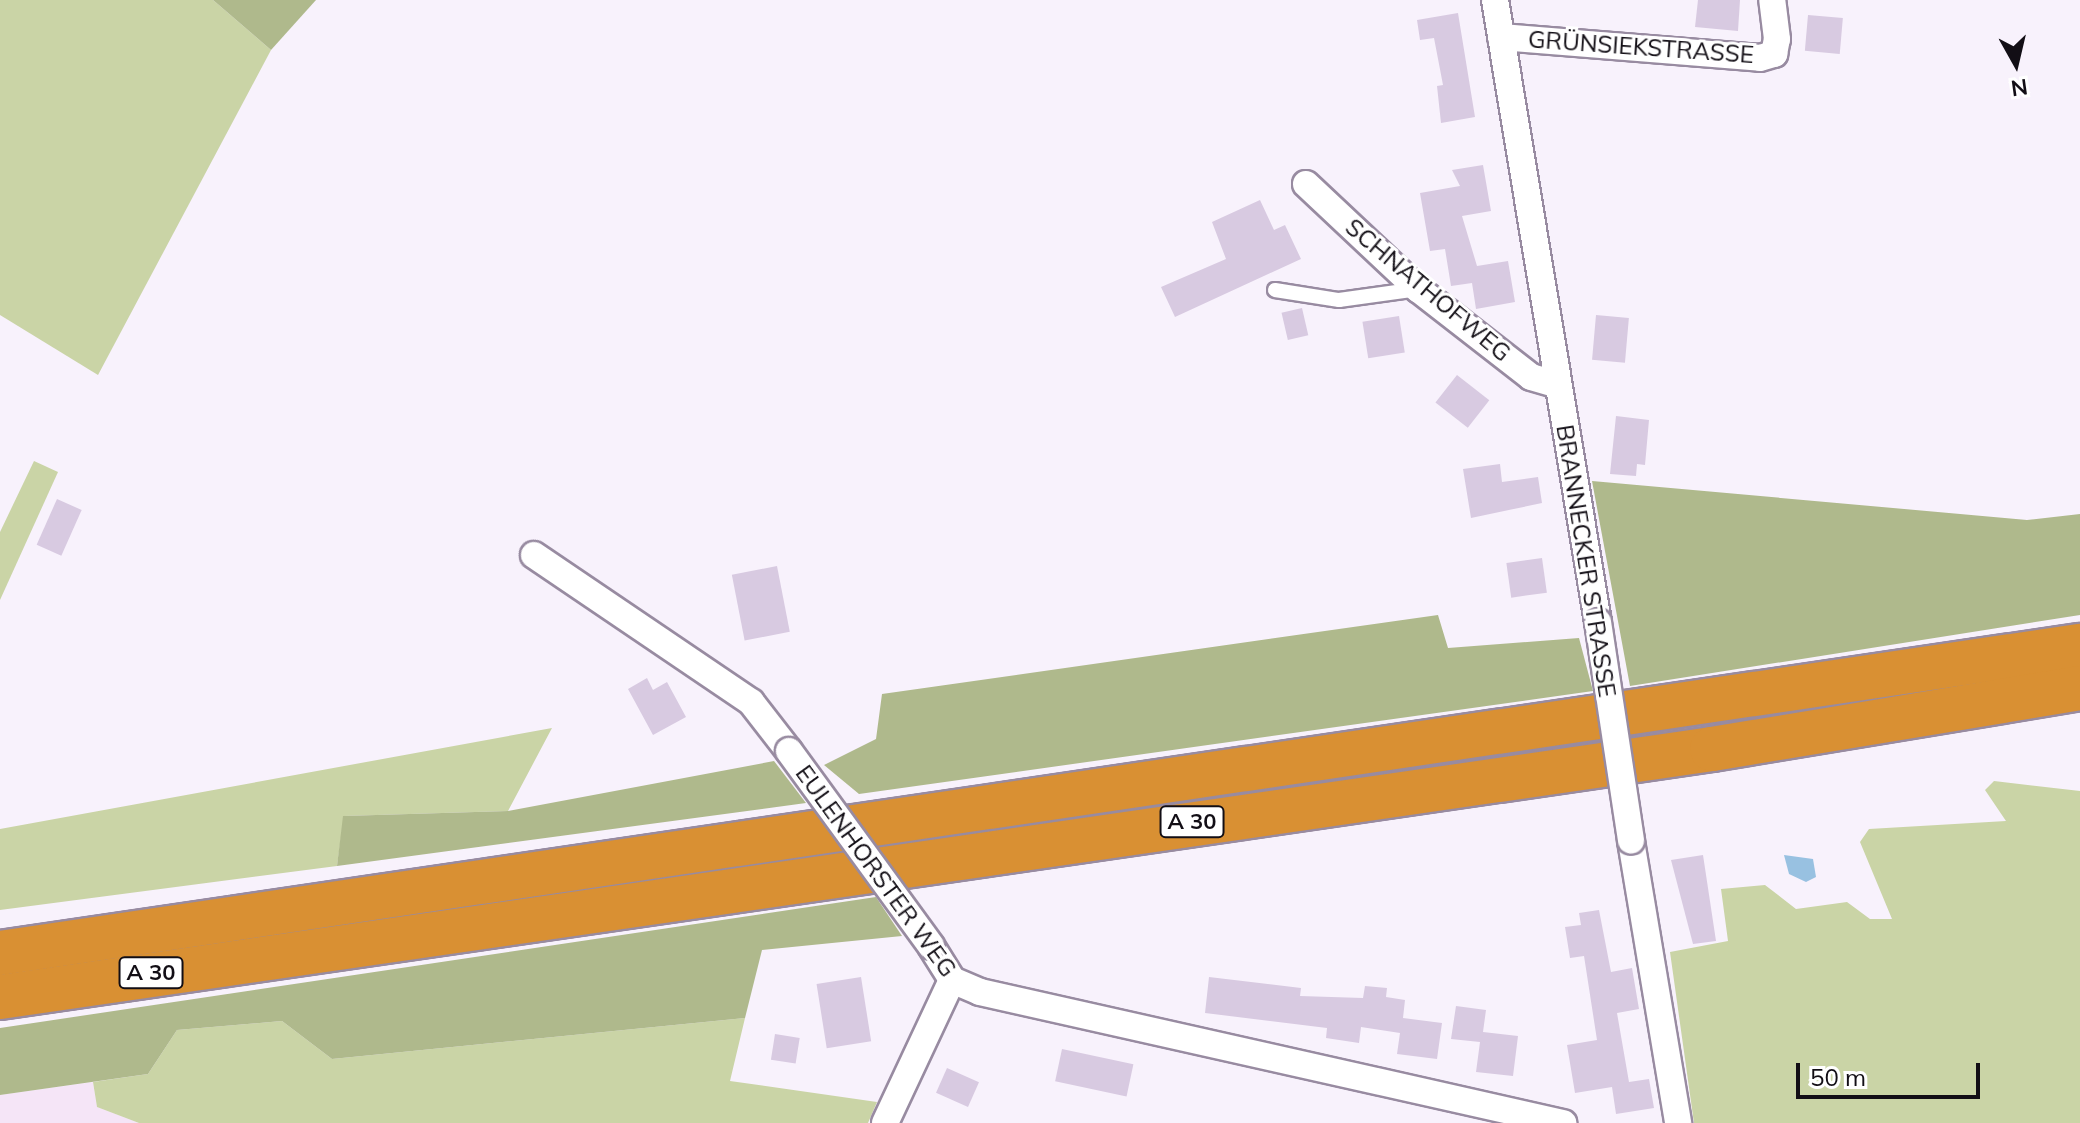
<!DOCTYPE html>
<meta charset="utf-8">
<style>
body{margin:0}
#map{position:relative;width:2080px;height:1123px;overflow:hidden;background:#f8f2fc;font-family:Mulish,sans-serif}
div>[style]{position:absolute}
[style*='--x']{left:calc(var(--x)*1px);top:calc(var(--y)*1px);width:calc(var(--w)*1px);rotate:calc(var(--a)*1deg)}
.industrial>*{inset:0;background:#f5e5f7}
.green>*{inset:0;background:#cad4a6}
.forest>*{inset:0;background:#afb98c}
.water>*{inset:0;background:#98c1e1}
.building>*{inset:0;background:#d8cae1;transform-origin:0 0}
.roads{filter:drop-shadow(2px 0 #988ba1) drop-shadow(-2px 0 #988ba1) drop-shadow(0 2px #988ba1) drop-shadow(0 -2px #988ba1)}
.service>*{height:14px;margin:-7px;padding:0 7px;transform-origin:7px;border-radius:7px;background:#fff}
.minor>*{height:26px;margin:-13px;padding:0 13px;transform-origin:13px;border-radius:13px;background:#fff}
.motorway>*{height:44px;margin:-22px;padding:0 22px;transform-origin:22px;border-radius:22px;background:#d99033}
.bridges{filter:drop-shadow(2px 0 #988ba1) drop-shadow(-2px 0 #988ba1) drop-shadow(0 2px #988ba1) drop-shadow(0 -2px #988ba1)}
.minor-bridge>*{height:26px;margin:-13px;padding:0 13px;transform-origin:13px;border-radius:13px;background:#fff}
span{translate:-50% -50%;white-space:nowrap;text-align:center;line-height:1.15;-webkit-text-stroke:6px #fff;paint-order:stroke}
.shield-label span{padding:2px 6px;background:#fff;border:2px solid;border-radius:6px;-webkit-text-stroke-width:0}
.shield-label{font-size:22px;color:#120e15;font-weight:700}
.street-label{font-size:24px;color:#120e15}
.north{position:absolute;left:1976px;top:24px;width:80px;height:80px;-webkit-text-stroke:6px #fff;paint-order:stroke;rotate:172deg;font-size:22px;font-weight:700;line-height:32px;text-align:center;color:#120e15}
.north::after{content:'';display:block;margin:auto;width:28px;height:36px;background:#120e15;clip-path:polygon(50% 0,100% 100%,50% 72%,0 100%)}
.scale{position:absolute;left:1796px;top:1063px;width:184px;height:36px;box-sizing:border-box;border:4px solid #120e15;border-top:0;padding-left:10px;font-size:24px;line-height:28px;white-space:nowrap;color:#120e15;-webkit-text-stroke:6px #fff;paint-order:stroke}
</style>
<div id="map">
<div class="industrial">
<div style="clip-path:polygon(93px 1082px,97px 1107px,139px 1123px,0 1123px,0 1095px)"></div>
</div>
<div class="green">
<div style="clip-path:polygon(0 0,213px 0,271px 50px,98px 375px,0 315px)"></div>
<div style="clip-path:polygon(34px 461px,58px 472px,0 600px,0 532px)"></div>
<div style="clip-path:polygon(552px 728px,508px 811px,344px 816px,337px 866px,0 910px,0 829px)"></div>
<div style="clip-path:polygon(1994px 781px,2080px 791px,2080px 1123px,1694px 1123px,1670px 952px,1728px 941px,1721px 889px,1765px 885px,1796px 909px,1847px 902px,1870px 919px,1892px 919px,1860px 842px,1869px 829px,2006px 821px,1985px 790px)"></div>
<div style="clip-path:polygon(745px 1018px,730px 1081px,877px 1102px,868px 1123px,139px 1123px,97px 1107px,93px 1082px,148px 1074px,177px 1030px,282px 1021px,332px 1059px)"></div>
</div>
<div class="forest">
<div style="clip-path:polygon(213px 0,316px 0,271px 50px)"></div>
<div style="clip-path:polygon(1592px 481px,2027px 520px,2080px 514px,2080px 615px,1630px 686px)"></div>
<div style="clip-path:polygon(1438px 615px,1448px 648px,1579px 638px,1593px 691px,859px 794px,824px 765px,876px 739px,882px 694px)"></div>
<div style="clip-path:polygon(774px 761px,806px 803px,337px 866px,343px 816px,508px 811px)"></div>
<div style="clip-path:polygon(876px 897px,902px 936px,762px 950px,745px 1018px,332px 1059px,282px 1021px,177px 1030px,148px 1074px,0 1095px,0 1028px)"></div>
</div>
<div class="water">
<div style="clip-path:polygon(1784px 855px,1813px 859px,1816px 877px,1806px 882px,1789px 874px)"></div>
</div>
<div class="building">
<div style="clip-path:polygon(1698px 0,1740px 0,1738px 31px,1695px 27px)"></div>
<div style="clip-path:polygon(1458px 13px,1475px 117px,1441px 123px,1437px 86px,1443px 85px,1434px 38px,1420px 40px,1417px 20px)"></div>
<div style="left:1808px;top:15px;width:35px;height:36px;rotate:5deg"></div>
<div style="clip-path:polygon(1483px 165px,1491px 211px,1462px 216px,1477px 266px,1508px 261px,1515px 302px,1476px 309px,1472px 283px,1451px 286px,1445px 249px,1430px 251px,1420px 193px,1460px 186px,1452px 170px)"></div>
<div style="clip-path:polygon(1260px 200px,1274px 230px,1285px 225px,1301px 259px,1175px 317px,1161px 287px,1226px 259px,1212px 222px)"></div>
<div style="left:1302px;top:308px;width:28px;height:21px;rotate:77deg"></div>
<div style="left:1596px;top:315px;width:33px;height:45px;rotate:5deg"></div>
<div style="left:1399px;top:316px;width:37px;height:37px;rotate:81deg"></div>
<div style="left:1457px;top:375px;width:41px;height:35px;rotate:38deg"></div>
<div style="clip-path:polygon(1616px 416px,1649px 420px,1645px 465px,1637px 464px,1636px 476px,1610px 474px)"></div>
<div style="clip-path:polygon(1500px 464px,1502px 482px,1538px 477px,1542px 503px,1471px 518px,1463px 469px)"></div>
<div style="left:57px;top:499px;width:27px;height:50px;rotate:24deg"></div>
<div style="left:1542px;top:558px;width:35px;height:36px;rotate:82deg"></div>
<div style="left:777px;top:566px;width:67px;height:46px;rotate:79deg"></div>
<div style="clip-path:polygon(647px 678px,653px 690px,667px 682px,686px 717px,653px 735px,628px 689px)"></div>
<div style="clip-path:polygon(1703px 855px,1716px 941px,1693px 944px,1671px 860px)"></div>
<div style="clip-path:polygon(1599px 910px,1611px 972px,1632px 968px,1639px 1009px,1617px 1013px,1629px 1082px,1649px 1079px,1654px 1108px,1616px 1114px,1612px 1087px,1575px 1093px,1567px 1045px,1597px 1040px,1584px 956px,1570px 958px,1565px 927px,1581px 925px,1579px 913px)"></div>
<div style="left:861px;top:977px;width:65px;height:45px;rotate:81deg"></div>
<div style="clip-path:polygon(1209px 977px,1301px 988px,1300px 996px,1363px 998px,1365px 986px,1387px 988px,1386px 997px,1405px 1000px,1403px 1018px,1442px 1023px,1437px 1059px,1397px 1054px,1400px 1033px,1361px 1027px,1359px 1043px,1326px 1038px,1327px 1028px,1205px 1013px)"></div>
<div style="clip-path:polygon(1456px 1006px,1486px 1010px,1483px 1032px,1518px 1036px,1513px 1076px,1476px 1072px,1480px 1042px,1451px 1039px)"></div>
<div style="left:775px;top:1034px;width:25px;height:26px;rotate:9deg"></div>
<div style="left:1062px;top:1049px;width:73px;height:33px;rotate:12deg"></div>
<div style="left:947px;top:1068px;width:35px;height:27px;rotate:24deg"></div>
</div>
<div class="roads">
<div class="service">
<div style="--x:1275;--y:290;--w:65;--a:8.9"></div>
<div style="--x:1339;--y:300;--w:80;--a:-7.9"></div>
</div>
<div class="minor">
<div style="--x:1495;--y:0;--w:630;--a:80.6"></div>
<div style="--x:1501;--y:37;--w:260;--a:4.6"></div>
<div style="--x:1760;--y:58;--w:15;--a:-16"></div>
<div style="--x:1774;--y:54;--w:15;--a:-79"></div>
<div style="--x:1777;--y:39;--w:39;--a:-97"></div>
<div style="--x:1306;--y:184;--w:154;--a:43.2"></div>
<div style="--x:1418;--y:289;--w:143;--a:37.9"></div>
<div style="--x:1531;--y:377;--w:26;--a:16"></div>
<div style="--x:534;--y:555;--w:262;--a:34.1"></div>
<div style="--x:751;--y:702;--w:62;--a:52.2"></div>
<div style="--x:1631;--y:841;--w:286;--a:80.5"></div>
<div style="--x:931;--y:946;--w:40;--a:58"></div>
<div style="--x:952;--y:980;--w:30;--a:23"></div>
<div style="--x:980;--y:992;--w:598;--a:12.66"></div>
<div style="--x:885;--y:1123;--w:158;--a:-64.9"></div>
</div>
<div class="motorway">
<div style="--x:0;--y:953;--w:2103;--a:-8.4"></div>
<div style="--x:0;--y:997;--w:1730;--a:-8.24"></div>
<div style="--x:1712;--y:749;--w:373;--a:-9.4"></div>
</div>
</div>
<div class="bridges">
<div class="minor-bridge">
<div style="--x:1598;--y:622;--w:221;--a:81.4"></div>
<div style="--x:789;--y:751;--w:241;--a:53.9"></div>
</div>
</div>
<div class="shield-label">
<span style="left:1192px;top:822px">A 30</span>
<span style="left:151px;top:973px">A 30</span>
</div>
<div class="street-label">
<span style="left:1641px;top:47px;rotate:4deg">GRÜNSIEKSTRASSE</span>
<span style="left:1428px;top:290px;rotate:40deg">SCHNATHOFWEG</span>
<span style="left:1586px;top:561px;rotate:81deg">BRANNECKER STRASSE</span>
<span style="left:876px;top:871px;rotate:54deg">EULENHORSTER WEG</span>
</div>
<div class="north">N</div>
<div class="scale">50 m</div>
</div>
